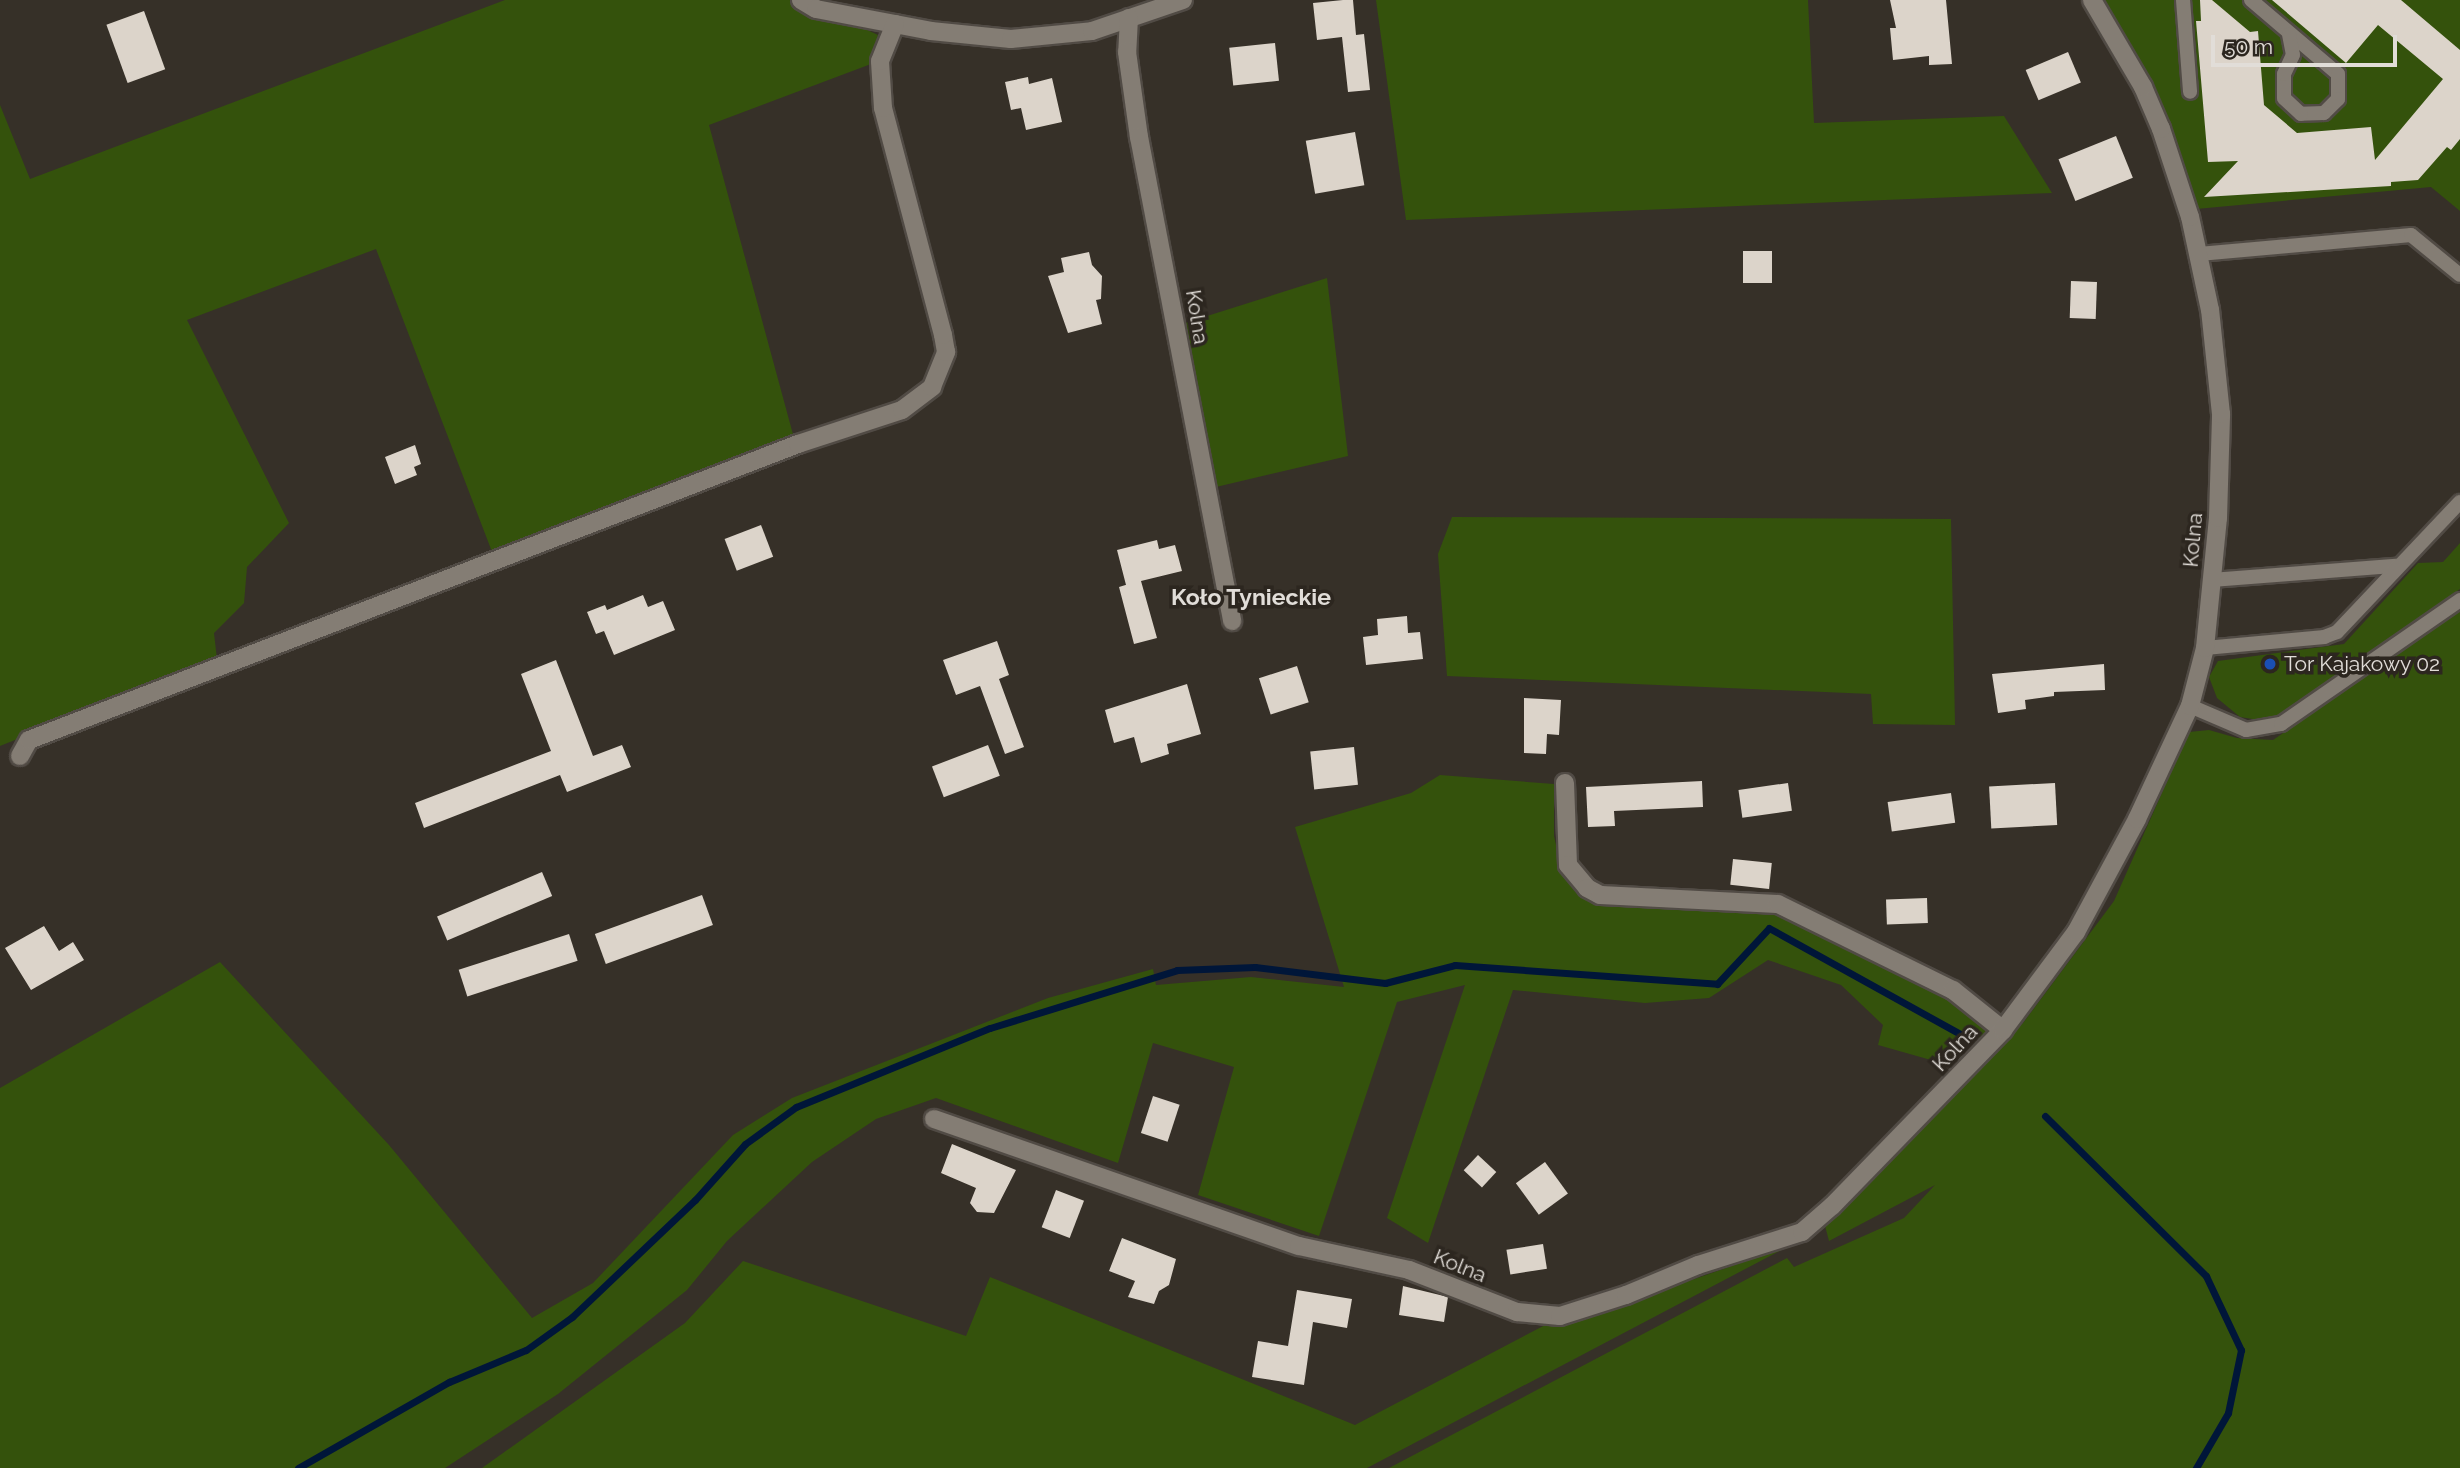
<!DOCTYPE html>
<meta charset="utf-8">
<style>
body{margin:0}
#map{position:relative;width:2460px;height:1468px;overflow:hidden;background:#363028;font-family:Raleway,sans-serif}
div>[style]{position:absolute}
[style*='--x']{left:calc(var(--x)*1px);top:calc(var(--y)*1px);width:calc(var(--w)*1px);rotate:calc(var(--a)*1deg)}
.green>*{inset:0;background:#34520c}
.stream>*{height:7px;margin:-3.5px;padding:0 3.5px;transform-origin:3.5px;border-radius:3.5px;background:#001639}
.building>*{inset:0;background:#dcd4ca;transform-origin:0 0}
.roads{filter:drop-shadow(2px 0 #514b45) drop-shadow(-2px 0 #514b45) drop-shadow(0 2px #514b45) drop-shadow(0 -2px #514b45)}
.lane>*{height:14px;margin:-7px;padding:0 7px;transform-origin:7px;border-radius:7px;background:#847d74}
.street>*{height:18px;margin:-9px;padding:0 9px;transform-origin:9px;border-radius:9px;background:#847d74}
.dots>*{width:19px;height:19px;translate:-50% -50%;box-sizing:border-box;border:4px solid #2c261f;border-radius:50%}
span{translate:-50% -50%;white-space:nowrap;text-align:center;line-height:1.15;-webkit-text-stroke:7px #2c261f;paint-order:stroke}
.street-label{font-size:21px;color:#e1ddd8}
.poi-label{font-size:21px;color:#e1ddd8}
.left{translate:0 -50%;text-align:left}
.neighbourhood-label{font-size:23px;color:#e1ddd8;font-weight:700}
.scale{position:absolute;left:2211px;top:35px;width:186px;height:32px;box-sizing:border-box;border:4px solid #e1ddd8;border-top:0;padding-left:9px;font-size:21px;line-height:24px;white-space:nowrap;color:#e1ddd8;-webkit-text-stroke:5px #2c261f;paint-order:stroke}
</style>
<div id="map">
<div class="green">
<div style="clip-path:polygon(505px 0,803px 0,878px 35px,871px 64px,709px 125px,794px 438px,494px 557px,376px 249px,187px 320px,289px 523px,247px 567px,244px 603px,214px 633px,217px 659px,0 746px,0 105px,30px 179px)"></div>
<div style="clip-path:polygon(1376px 0,1808px 0,1814px 123px,2004px 116px,2052px 193px,1406px 220px)"></div>
<div style="clip-path:polygon(2102px 0,2460px 0,2460px 211px,2431px 187px,2196px 209px,2151px 85px)"></div>
<div style="clip-path:polygon(1327px 278px,1348px 456px,1216px 487px,1185px 323px)"></div>
<div style="clip-path:polygon(1452px 517px,1951px 519px,1955px 725px,1873px 724px,1871px 694px,1447px 676px,1438px 554px)"></div>
<div style="clip-path:polygon(2460px 543px,2460px 589px,2281px 714px,2259px 720px,2240px 717px,2217px 698px,2209px 677px,2218px 661px,2344px 644px,2418px 563px,2443px 562px)"></div>
<div style="clip-path:polygon(2460px 611px,2460px 1468px,1389px 1468px,1787px 1258px,1794px 1267px,1904px 1218px,1935px 1185px,1829px 1241px,1824px 1222px,2023px 1023px,2114px 901px,2189px 732px,2209px 730px,2237px 738px,2273px 740px)"></div>
<div style="clip-path:polygon(1440px 775px,1554px 784px,1554px 836px,1563px 876px,1579px 896px,1775px 913px,1940px 990px,1987px 1032px,1938px 1062px,1878px 1045px,1883px 1025px,1841px 985px,1768px 960px,1709px 998px,1645px 1003px,1513px 990px,1428px 1243px,1387px 1218px,1465px 985px,1397px 1002px,1319px 1236px,1198px 1195px,1234px 1067px,1153px 1043px,1118px 1163px,936px 1098px,876px 1119px,812px 1162px,727px 1241px,687px 1290px,558px 1394px,445px 1468px,0 1468px,0 1088px,220px 962px,389px 1145px,532px 1318px,593px 1283px,733px 1135px,792px 1098px,1048px 998px,1153px 969px,1156px 985px,1251px 977px,1344px 987px,1295px 827px,1411px 793px)"></div>
<div style="clip-path:polygon(1789px 1246px,1367px 1468px,482px 1468px,685px 1323px,743px 1261px,966px 1336px,990px 1277px,1355px 1425px,1547px 1324px,1580px 1319px)"></div>
</div>
<div class="stream">
<div style="--x:2045;--y:1116;--w:227;--a:44.8"></div>
<div style="--x:2206;--y:1276;--w:82;--a:64.7"></div>
<div style="--x:2241;--y:1350;--w:64;--a:101.7"></div>
<div style="--x:2228;--y:1413;--w:64;--a:120.2"></div>
<div style="--x:298;--y:1468;--w:174;--a:-29.7"></div>
<div style="--x:449;--y:1382;--w:83;--a:-22.6"></div>
<div style="--x:526;--y:1350;--w:57;--a:-35.7"></div>
<div style="--x:572;--y:1317;--w:170;--a:-43.6"></div>
<div style="--x:695;--y:1200;--w:75;--a:-48.2"></div>
<div style="--x:745;--y:1144;--w:63;--a:-36"></div>
<div style="--x:796;--y:1107;--w:209;--a:-22.2"></div>
<div style="--x:990;--y:1028;--w:196;--a:-17.2"></div>
<div style="--x:1177;--y:970;--w:78;--a:-2.2"></div>
<div style="--x:1255;--y:967;--w:131;--a:7"></div>
<div style="--x:1385;--y:983;--w:72;--a:-14.4"></div>
<div style="--x:1455;--y:965;--w:263;--a:4.1"></div>
<div style="--x:1717;--y:984;--w:76;--a:-47.1"></div>
<div style="--x:1769;--y:928;--w:221;--a:29"></div>
</div>
<div class="building">
<div style="clip-path:polygon(1343px 0,1353px 0,1356px 35px,1364px 34px,1370px 90px,1348px 92px,1342px 37px,1317px 40px,1313px 3px)"></div>
<div style="clip-path:polygon(1890px 0,1946px 0,1952px 64px,1929px 65px,1929px 56px,1893px 60px,1890px 28px,1896px 28px)"></div>
<div style="clip-path:polygon(2200px 0,2212px 0,2250px 32px,2258px 31px,2264px 105px,2297px 133px,2371px 127px,2375px 160px,2443px 79px,2378px 25px,2346px 63px,2272px 0,2401px 0,2460px 50px,2460px 139px,2451px 150px,2447px 147px,2418px 180px,2391px 182px,2391px 186px,2204px 197px,2238px 161px,2208px 162px,2196px 21px,2201px 21px)"></div>
<div style="left:144px;top:11px;width:62px;height:40px;rotate:70deg"></div>
<div style="left:1275px;top:43px;width:38px;height:46px;rotate:84deg"></div>
<div style="left:2068px;top:52px;width:33px;height:46px;rotate:67deg"></div>
<div style="clip-path:polygon(1028px 77px,1029px 84px,1052px 78px,1062px 122px,1026px 130px,1021px 108px,1011px 110px,1005px 82px)"></div>
<div style="left:1355px;top:132px;width:54px;height:50px;rotate:80deg"></div>
<div style="left:2116px;top:136px;width:45px;height:62px;rotate:68deg"></div>
<div style="left:1743px;top:251px;width:29px;height:32px"></div>
<div style="clip-path:polygon(1089px 252px,1092px 265px,1102px 276px,1101px 299px,1096px 300px,1102px 324px,1068px 333px,1048px 276px,1064px 272px,1061px 258px)"></div>
<div style="left:2071px;top:281px;width:26px;height:37px;rotate:2deg"></div>
<div style="clip-path:polygon(415px 445px,421px 464px,414px 467px,417px 475px,395px 484px,385px 457px)"></div>
<div style="left:761px;top:525px;width:34px;height:39px;rotate:69deg"></div>
<div style="clip-path:polygon(1157px 540px,1159px 549px,1175px 545px,1182px 571px,1141px 581px,1157px 638px,1134px 644px,1119px 587px,1132px 583px,1126px 585px,1117px 550px)"></div>
<div style="clip-path:polygon(643px 595px,648px 607px,663px 601px,675px 630px,614px 655px,604px 631px,596px 634px,587px 612px,605px 605px,607px 610px)"></div>
<div style="clip-path:polygon(1407px 616px,1408px 633px,1420px 632px,1423px 659px,1366px 665px,1363px 637px,1378px 635px,1377px 619px)"></div>
<div style="clip-path:polygon(997px 641px,1009px 675px,999px 679px,1024px 747px,1005px 754px,980px 686px,956px 695px,943px 660px)"></div>
<div style="clip-path:polygon(556px 660px,593px 756px,622px 745px,631px 767px,567px 792px,560px 775px,424px 828px,415px 803px,551px 751px,521px 674px)"></div>
<div style="clip-path:polygon(2104px 664px,2105px 690px,2054px 692px,2054px 696px,2025px 700px,2026px 709px,1998px 713px,1992px 674px)"></div>
<div style="left:1297px;top:666px;width:38px;height:40px;rotate:72deg"></div>
<div style="clip-path:polygon(1187px 684px,1201px 734px,1167px 744px,1169px 754px,1141px 763px,1134px 737px,1114px 743px,1105px 710px)"></div>
<div style="clip-path:polygon(1524px 698px,1561px 700px,1559px 735px,1547px 734px,1546px 754px,1524px 753px)"></div>
<div style="left:988px;top:745px;width:33px;height:60px;rotate:69deg"></div>
<div style="left:1354px;top:747px;width:38px;height:44px;rotate:84deg"></div>
<div style="clip-path:polygon(1702px 781px,1703px 807px,1614px 811px,1615px 826px,1588px 827px,1586px 787px)"></div>
<div style="left:1788px;top:783px;width:28px;height:50px;rotate:82deg"></div>
<div style="left:2055px;top:783px;width:42px;height:66px;rotate:87deg"></div>
<div style="left:1951px;top:793px;width:30px;height:64px;rotate:82deg"></div>
<div style="left:1733px;top:859px;width:39px;height:26px;rotate:6deg"></div>
<div style="left:542px;top:872px;width:26px;height:114px;rotate:67deg"></div>
<div style="left:702px;top:895px;width:32px;height:114px;rotate:70deg"></div>
<div style="left:1927px;top:898px;width:25px;height:41px;rotate:88deg"></div>
<div style="clip-path:polygon(44px 926px,59px 951px,73px 942px,84px 960px,31px 990px,5px 948px)"></div>
<div style="left:569px;top:934px;width:28px;height:116px;rotate:72deg"></div>
<div style="left:1153px;top:1096px;width:28px;height:39px;rotate:18deg"></div>
<div style="clip-path:polygon(952px 1144px,1016px 1170px,994px 1213px,977px 1212px,970px 1203px,976px 1188px,941px 1173px)"></div>
<div style="left:1478px;top:1155px;width:25px;height:21px;rotate:43deg"></div>
<div style="left:1545px;top:1162px;width:39px;height:36px;rotate:54deg"></div>
<div style="left:1056px;top:1190px;width:30px;height:40px;rotate:21deg"></div>
<div style="clip-path:polygon(1122px 1238px,1176px 1259px,1169px 1285px,1159px 1291px,1154px 1304px,1128px 1297px,1135px 1281px,1109px 1271px)"></div>
<div style="left:1543px;top:1244px;width:25px;height:37px;rotate:81deg"></div>
<div style="clip-path:polygon(1403px 1286px,1448px 1297px,1444px 1322px,1399px 1315px)"></div>
<div style="clip-path:polygon(1297px 1290px,1352px 1299px,1347px 1328px,1313px 1322px,1304px 1385px,1252px 1377px,1258px 1341px,1288px 1346px)"></div>
</div>
<div class="roads">
<div class="lane">
<div style="--x:2183;--y:0;--w:92;--a:85.6"></div>
<div style="--x:2251;--y:0;--w:114;--a:40.4"></div>
<div style="--x:2338;--y:74;--w:25;--a:90"></div>
<div style="--x:2338;--y:99;--w:20;--a:135"></div>
<div style="--x:2324;--y:113;--w:23;--a:178"></div>
<div style="--x:2301;--y:114;--w:23;--a:-137"></div>
<div style="--x:2284;--y:98;--w:24;--a:-90"></div>
<div style="--x:2284;--y:74;--w:21;--a:-65"></div>
<div style="--x:2293;--y:55;--w:21;--a:-101"></div>
<div style="--x:2199;--y:254;--w:213;--a:-5.1"></div>
<div style="--x:2411;--y:235;--w:63;--a:39.2"></div>
<div style="--x:2212;--y:580;--w:184;--a:-4.4"></div>
<div style="--x:2205;--y:648;--w:120;--a:-5.3"></div>
<div style="--x:2324;--y:637;--w:14;--a:-21"></div>
<div style="--x:2337;--y:632;--w:179;--a:-46.6"></div>
<div style="--x:2190;--y:706;--w:61;--a:23.2"></div>
<div style="--x:2246;--y:730;--w:36;--a:-10"></div>
<div style="--x:2281;--y:724;--w:218;--a:-34.7"></div>
</div>
<div class="street">
<div style="--x:801;--y:0;--w:17;--a:31"></div>
<div style="--x:816;--y:9;--w:117;--a:10.8"></div>
<div style="--x:931;--y:31;--w:80;--a:5.7"></div>
<div style="--x:1011;--y:39;--w:81;--a:-5.6"></div>
<div style="--x:1092;--y:31;--w:96;--a:-18.8"></div>
<div style="--x:1129;--y:18;--w:34;--a:93"></div>
<div style="--x:1127;--y:52;--w:86;--a:82"></div>
<div style="--x:1139;--y:137;--w:493;--a:79.1"></div>
<div style="--x:20;--y:756;--w:18;--a:-61"></div>
<div style="--x:29;--y:740;--w:824;--a:-21.05"></div>
<div style="--x:798;--y:444;--w:109;--a:-18.1"></div>
<div style="--x:902;--y:410;--w:38;--a:-37"></div>
<div style="--x:932;--y:387;--w:38;--a:-68"></div>
<div style="--x:946;--y:352;--w:17;--a:-100"></div>
<div style="--x:943;--y:335;--w:235;--a:-104.8"></div>
<div style="--x:883;--y:108;--w:47;--a:-93.7"></div>
<div style="--x:880;--y:61;--w:40;--a:-68"></div>
<div style="--x:1565;--y:783;--w:82;--a:87.9"></div>
<div style="--x:1568;--y:865;--w:30;--a:50"></div>
<div style="--x:1587;--y:888;--w:15;--a:28"></div>
<div style="--x:1600;--y:895;--w:178;--a:2.9"></div>
<div style="--x:1778;--y:904;--w:195;--a:26.2"></div>
<div style="--x:1953;--y:990;--w:64;--a:38.7"></div>
<div style="--x:934;--y:1119;--w:386;--a:19.2"></div>
<div style="--x:1299;--y:1246;--w:113;--a:12.3"></div>
<div style="--x:1409;--y:1270;--w:116;--a:21.3"></div>
<div style="--x:1517;--y:1312;--w:43;--a:5.3"></div>
<div style="--x:1560;--y:1316;--w:69;--a:-17.7"></div>
<div style="--x:1626;--y:1295;--w:78;--a:-22.6"></div>
<div style="--x:1698;--y:1265;--w:109;--a:-17.6"></div>
<div style="--x:1802;--y:1232;--w:40;--a:-41"></div>
<div style="--x:1832;--y:1206;--w:245;--a:-45.8"></div>
<div style="--x:2003;--y:1030;--w:122;--a:-53.3"></div>
<div style="--x:2076;--y:932;--w:128;--a:-61.6"></div>
<div style="--x:2137;--y:819;--w:125;--a:-64.9"></div>
<div style="--x:2190;--y:706;--w:60;--a:-75.5"></div>
<div style="--x:2205;--y:648;--w:131;--a:-84.3"></div>
<div style="--x:2218;--y:518;--w:104;--a:-88.3"></div>
<div style="--x:2221;--y:414;--w:105;--a:-96"></div>
<div style="--x:2210;--y:310;--w:95;--a:-102.1"></div>
<div style="--x:2190;--y:217;--w:93;--a:-108.2"></div>
<div style="--x:2161;--y:129;--w:46;--a:-113.2"></div>
<div style="--x:2143;--y:87;--w:101;--a:-120.4"></div>
</div>
</div>
<div class="dots">
<div style="left:2270px;top:664px;background:#1a4fb4"></div>
</div>
<div class="street-label">
<span style="left:1197px;top:317px;rotate:81deg">Kolna</span>
<span style="left:2193px;top:540px;rotate:-85deg">Kolna</span>
<span style="left:1955px;top:1048px;rotate:-47deg">Kolna</span>
<span style="left:1460px;top:1266px;rotate:22deg">Kolna</span>
</div>
<div class="poi-label">
<span class="left" style="left:2284px;top:664px">Tor Kajakowy 02</span>
</div>
<div class="neighbourhood-label">
<span style="left:1251px;top:597px">Koło Tynieckie</span>
</div>
<div class="scale">50 m</div>
</div>
